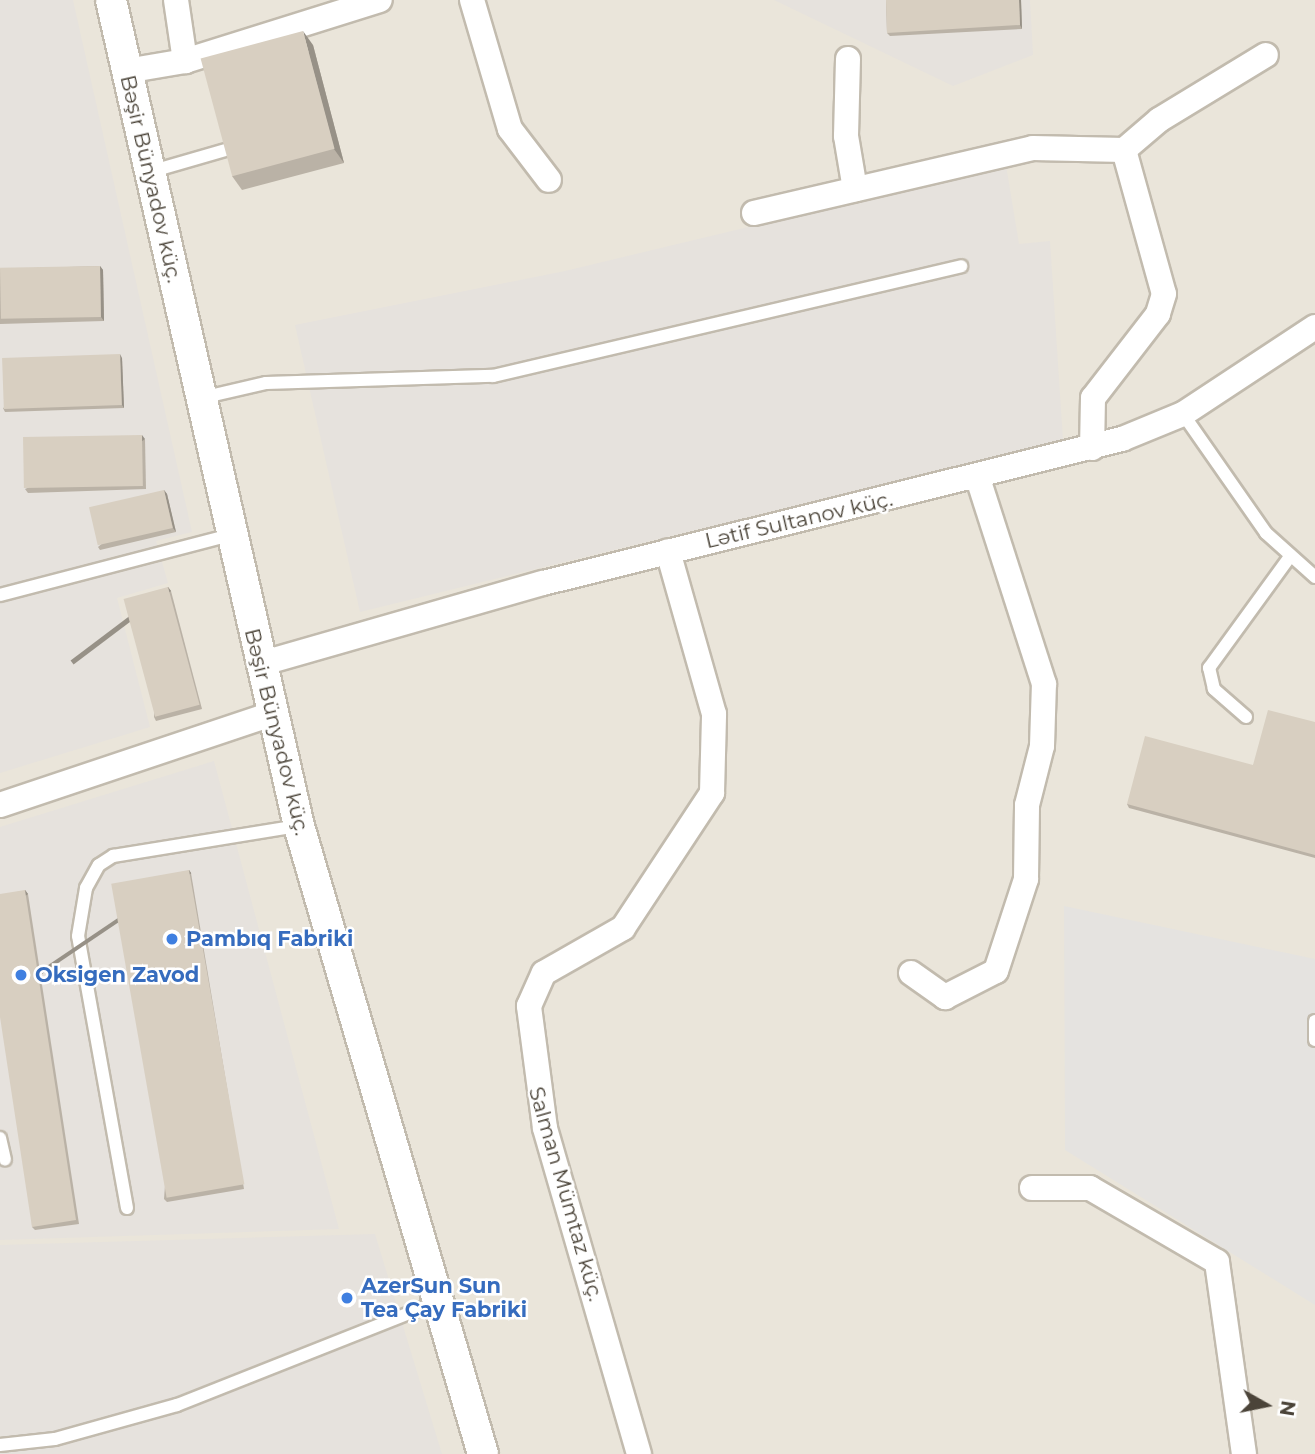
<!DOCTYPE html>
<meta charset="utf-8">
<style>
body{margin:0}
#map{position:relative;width:1315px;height:1454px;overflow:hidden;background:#f6f3ec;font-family:Montserrat,sans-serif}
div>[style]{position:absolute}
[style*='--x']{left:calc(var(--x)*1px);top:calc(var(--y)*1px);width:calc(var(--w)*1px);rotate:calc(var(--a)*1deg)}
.residential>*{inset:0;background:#eae5da;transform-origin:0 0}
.industrial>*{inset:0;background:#e6e2dd}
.parking>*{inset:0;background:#e5e3e0}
.roads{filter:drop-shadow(2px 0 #c2bbae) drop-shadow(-2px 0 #c2bbae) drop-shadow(0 2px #c2bbae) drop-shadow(0 -2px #c2bbae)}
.service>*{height:12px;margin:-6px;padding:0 6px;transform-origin:6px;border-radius:6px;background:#fff}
.minor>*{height:24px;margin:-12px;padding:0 12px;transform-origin:12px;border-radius:12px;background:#fff}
.tertiary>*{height:30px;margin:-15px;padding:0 15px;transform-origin:15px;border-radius:15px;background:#fff}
.wall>*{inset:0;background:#bab2a6}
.shaded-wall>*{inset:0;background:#979187;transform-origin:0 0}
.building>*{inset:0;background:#d8cfc1;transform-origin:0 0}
.dots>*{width:19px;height:19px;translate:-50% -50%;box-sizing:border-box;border:4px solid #fff;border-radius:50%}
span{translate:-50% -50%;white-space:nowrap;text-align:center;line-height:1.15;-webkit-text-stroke:5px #fff;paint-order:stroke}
.street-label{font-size:21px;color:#4b4439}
.shop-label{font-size:21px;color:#366cbe;font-weight:700}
.left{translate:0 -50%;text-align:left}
.north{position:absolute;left:1231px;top:1370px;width:70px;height:70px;-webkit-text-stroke:5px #fff;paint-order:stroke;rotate:99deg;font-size:19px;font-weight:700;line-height:28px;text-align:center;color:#4b4439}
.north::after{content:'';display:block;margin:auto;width:24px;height:32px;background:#4b4439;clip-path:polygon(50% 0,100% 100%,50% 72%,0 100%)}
</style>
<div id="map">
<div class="residential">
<div style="left:0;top:0;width:1315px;height:1454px"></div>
</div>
<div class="industrial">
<div style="clip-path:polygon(0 0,73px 0,192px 532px,156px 541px,168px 583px,117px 598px,150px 727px,0 773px)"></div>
<div style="clip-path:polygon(774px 0,1030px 0,1033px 55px,953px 86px)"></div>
<div style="clip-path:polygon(1006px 165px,1019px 244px,1050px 241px,1063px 440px,360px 612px,295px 325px,565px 271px)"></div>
<div style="clip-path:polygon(214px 761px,339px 1229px,0 1240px,0 827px)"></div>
<div style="clip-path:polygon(375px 1234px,442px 1454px,0 1454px,0 1245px)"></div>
</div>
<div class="parking">
<div style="clip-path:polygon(1064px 906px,1315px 959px,1315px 1305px,1065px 1150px)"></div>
</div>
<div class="roads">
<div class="service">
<div style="--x:149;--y:172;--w:79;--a:-16.1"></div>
<div style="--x:201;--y:398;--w:67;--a:-13"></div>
<div style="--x:266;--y:383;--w:227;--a:-1.8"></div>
<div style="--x:493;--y:376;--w:481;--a:-13.2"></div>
<div style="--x:1183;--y:414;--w:145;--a:55.1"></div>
<div style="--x:1266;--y:533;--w:66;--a:41.9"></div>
<div style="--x:0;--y:595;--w:239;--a:-14.6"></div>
<div style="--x:1246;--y:717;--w:43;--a:-138.8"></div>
<div style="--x:1214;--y:689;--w:22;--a:-103"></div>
<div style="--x:1209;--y:668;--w:136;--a:-54"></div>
<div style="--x:1315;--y:1021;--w:19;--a:90"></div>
<div style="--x:0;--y:1138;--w:22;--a:77"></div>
<div style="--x:127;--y:1208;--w:276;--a:-100.2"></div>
<div style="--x:78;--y:936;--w:49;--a:-80.5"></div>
<div style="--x:86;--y:888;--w:26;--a:-61"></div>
<div style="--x:99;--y:865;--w:17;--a:-33"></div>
<div style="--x:113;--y:856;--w:188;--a:-9.2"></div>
<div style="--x:0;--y:1445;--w:55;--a:-6.2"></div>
<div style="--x:55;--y:1439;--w:127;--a:-15.6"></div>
<div style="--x:177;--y:1405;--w:280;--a:-21.6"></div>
</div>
<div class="minor">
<div style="--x:176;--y:0;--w:62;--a:81.6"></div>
<div style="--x:472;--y:0;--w:134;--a:73.6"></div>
<div style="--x:510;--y:129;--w:64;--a:52.6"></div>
<div style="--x:848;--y:59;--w:77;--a:91.5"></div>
<div style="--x:846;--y:136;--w:54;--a:80.4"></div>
<div style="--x:126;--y:71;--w:60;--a:-9.6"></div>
<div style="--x:185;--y:61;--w:204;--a:-17.4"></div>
<div style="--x:1124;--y:150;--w:46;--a:-40.6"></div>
<div style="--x:1159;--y:120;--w:125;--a:-31.3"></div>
<div style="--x:754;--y:213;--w:286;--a:-13.1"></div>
<div style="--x:1033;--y:148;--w:91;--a:1.3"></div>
<div style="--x:1124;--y:150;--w:149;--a:74.5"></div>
<div style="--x:1164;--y:294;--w:21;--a:107"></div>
<div style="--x:1158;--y:314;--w:106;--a:127.7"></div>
<div style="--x:1093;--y:398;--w:50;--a:91.1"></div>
<div style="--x:260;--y:664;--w:294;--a:-16"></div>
<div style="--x:543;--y:583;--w:597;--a:-13.97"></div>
<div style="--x:1122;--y:439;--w:66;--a:-22.3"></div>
<div style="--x:1183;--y:414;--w:158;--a:-33.4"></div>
<div style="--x:0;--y:805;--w:287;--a:-18.5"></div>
<div style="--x:911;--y:973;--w:42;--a:35.2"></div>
<div style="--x:945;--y:997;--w:57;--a:-27"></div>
<div style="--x:996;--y:971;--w:97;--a:-71.9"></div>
<div style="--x:1026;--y:879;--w:74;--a:-89.2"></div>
<div style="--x:1027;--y:805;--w:61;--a:-75.7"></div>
<div style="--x:1042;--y:746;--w:62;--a:-88.2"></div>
<div style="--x:1044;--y:684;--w:216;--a:-107.8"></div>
<div style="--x:1032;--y:1188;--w:58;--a:0"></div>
<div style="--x:1090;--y:1188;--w:147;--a:30.2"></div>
<div style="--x:1217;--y:1262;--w:194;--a:82"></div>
<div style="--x:639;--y:1454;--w:339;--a:-106.1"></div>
<div style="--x:545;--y:1128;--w:123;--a:-97.5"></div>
<div style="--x:529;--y:1006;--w:36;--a:-66"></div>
<div style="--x:544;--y:973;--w:91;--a:-29.7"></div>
<div style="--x:623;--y:928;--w:162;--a:-56.6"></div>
<div style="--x:712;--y:793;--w:79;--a:-88.5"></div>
<div style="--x:714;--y:714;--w:169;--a:-105.8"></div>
</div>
<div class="tertiary">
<div style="--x:111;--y:0;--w:847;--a:77.18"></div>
<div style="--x:299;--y:826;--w:654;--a:73.67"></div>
</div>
</div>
<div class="wall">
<div style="clip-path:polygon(886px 0,1021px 0,1022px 29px,890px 36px,887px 33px)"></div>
<div style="clip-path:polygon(313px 45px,344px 163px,242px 190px,232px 176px)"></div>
<div style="clip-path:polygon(100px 266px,103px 270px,104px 321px,0 324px,0 269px)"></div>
<div style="clip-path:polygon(122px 358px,124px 408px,5px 412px,3px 408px)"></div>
<div style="clip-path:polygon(145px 439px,146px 489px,28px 493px,25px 489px)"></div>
<div style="clip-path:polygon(164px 490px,167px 494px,176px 532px,100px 550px,98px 547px)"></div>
<div style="clip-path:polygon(168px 587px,171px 591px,202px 709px,156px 721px,154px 717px)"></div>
<div style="clip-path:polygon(1315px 722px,1315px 858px,1129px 808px,1127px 804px,1253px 765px)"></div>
<div style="clip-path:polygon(189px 870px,191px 873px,244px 1189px,167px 1202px,164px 1199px)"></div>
<div style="clip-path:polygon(25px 890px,28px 894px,79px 1224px,35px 1230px,32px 1227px)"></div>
</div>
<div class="shaded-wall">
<div style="clip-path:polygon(1019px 0,1021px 0,1022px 29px,1020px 25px)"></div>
<div style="clip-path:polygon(303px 31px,313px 45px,344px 163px,334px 149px)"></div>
<div style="clip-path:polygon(100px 266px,103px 270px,104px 321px,101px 317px)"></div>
<div style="clip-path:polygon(120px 354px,122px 358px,124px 408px,122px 405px)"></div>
<div style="left:142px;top:435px;width:5px;height:51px;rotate:53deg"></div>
<div style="clip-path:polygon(164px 490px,167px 494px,176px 532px,173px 528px)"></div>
<div style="left:168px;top:587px;width:5px;height:122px;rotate:53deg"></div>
<div style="left:189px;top:870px;width:4px;height:319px;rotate:56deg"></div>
<div style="left:25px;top:890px;width:5px;height:334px;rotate:53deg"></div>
</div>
<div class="building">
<div style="clip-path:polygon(886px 0,1019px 0,1020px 25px,887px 33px)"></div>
<div style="left:303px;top:31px;width:122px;height:106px;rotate:75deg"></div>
<div style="left:100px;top:266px;width:51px;height:100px;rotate:89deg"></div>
<div style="left:120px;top:354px;width:51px;height:118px;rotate:88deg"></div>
<div style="left:142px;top:435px;width:51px;height:119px;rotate:89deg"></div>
<div style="left:164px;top:490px;width:39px;height:77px;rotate:77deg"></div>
<div style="left:168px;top:587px;width:122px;height:46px;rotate:75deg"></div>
<div style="clip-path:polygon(1268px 710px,1315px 722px,1315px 855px,1127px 804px,1145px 736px,1253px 765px)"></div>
<div style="left:189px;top:870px;width:319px;height:79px;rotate:80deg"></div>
<div style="clip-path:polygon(25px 890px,76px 1220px,32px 1227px,0 1017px,0 894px)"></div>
</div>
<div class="dots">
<div style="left:172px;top:939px;background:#3f7fe0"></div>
<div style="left:21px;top:975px;background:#3f7fe0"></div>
<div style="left:347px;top:1298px;background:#3f7fe0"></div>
</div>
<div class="street-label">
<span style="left:151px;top:179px;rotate:77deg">Bəşir Bünyadov küç.</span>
<span style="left:799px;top:520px;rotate:-13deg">Lətif Sultanov küç.</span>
<span style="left:277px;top:732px;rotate:76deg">Bəşir Bünyadov küç.</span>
<span style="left:566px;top:1194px;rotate:74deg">Salman Mümtaz küç.</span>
</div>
<div class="shop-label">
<span class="left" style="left:186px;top:939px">Pambıq Fabriki</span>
<span class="left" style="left:35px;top:975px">Oksigen Zavod</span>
<span class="left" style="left:361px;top:1298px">AzerSun Sun<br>Tea Çay Fabriki</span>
</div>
<div class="north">N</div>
</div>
